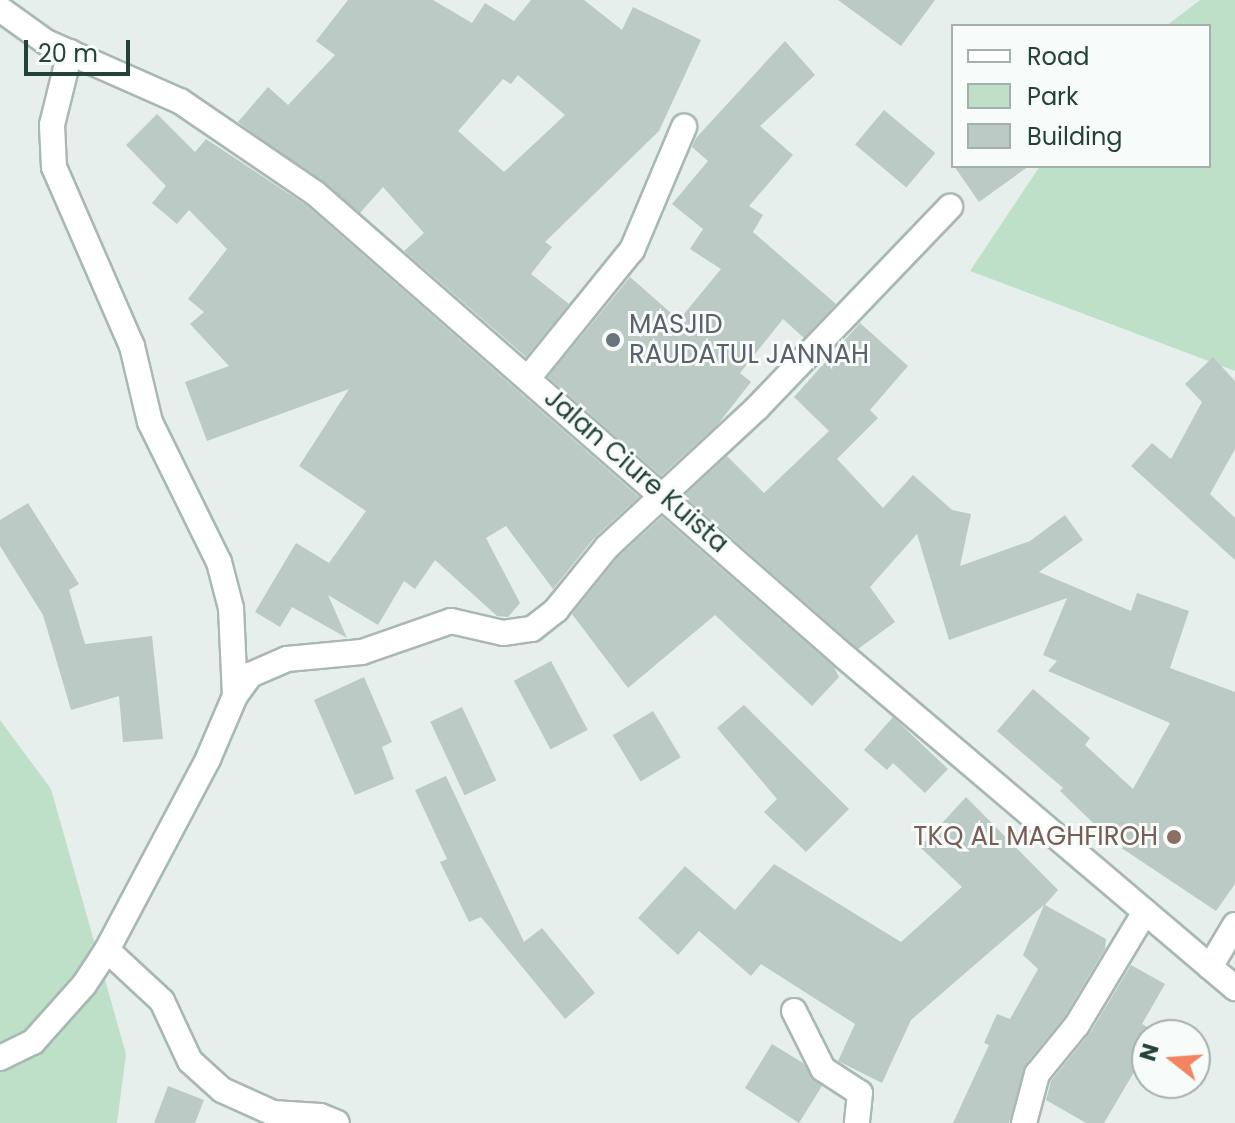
<!DOCTYPE html>
<style>
body{margin:0}
#map{position:relative;width:1235px;height:1123px;overflow:hidden;background:#e6efeb;font-family:Poppins,sans-serif}
div>[style]{position:absolute}
[style*='--x']{left:calc(var(--x)*1px);top:calc(var(--y)*1px);width:calc(var(--w)*1px);rotate:calc(var(--a)*1deg)}
.green>*{inset:0;background:#bfe0c8}
.building>*{inset:0;background:#bbcac4;transform-origin:0 0}
.roads{filter:drop-shadow(2px 0 #a8b8b2) drop-shadow(-2px 0 #a8b8b2) drop-shadow(0 2px #a8b8b2) drop-shadow(0 -2px #a8b8b2)}
.minor>*{height:24px;margin:-12px;padding:0 12px;transform-origin:12px;border-radius:12px;background:#fff}
.dots>*{width:22px;height:22px;translate:-50% -50%;box-sizing:border-box;border:4px solid #f7fbf9;border-radius:50%}
span{translate:-50% -50%;white-space:nowrap;text-align:center;line-height:1.15;-webkit-text-stroke:6px #f7fbf9;paint-order:stroke}
.worship-label{font-size:26px;color:#5b616d}
.left{translate:0 -50%;text-align:left}
.street-label{font-size:26px;color:#24423a}
.education-label{font-size:26px;color:#785e54}
.right{translate:-100% -50%;text-align:right}
.legend{position:absolute;left:951px;top:24px;width:260px;height:144px;box-sizing:border-box;background:#f7fbf9;border:2px solid #a3b1ad;margin:0;padding:10px 14px;list-style:none;font-size:24px;color:#24423a}
.legend li{display:flex;align-items:center;gap:16px;height:40px}
.legend b{width:40px;border:2px solid #a3b1ad}
.north{position:absolute;left:1131px;top:1019px;width:80px;height:80px;box-sizing:border-box;background:#f7fbf9;border:2px solid #a3b1ad;border-radius:50%;rotate:287deg;font-size:22px;font-weight:700;line-height:32px;text-align:center;color:#24423a}
.north::after{content:'';display:block;margin:auto;width:28px;height:36px;background:#f4845f;clip-path:polygon(50% 0,100% 100%,50% 72%,0 100%)}
.scale{position:absolute;left:24px;top:40px;width:106px;height:36px;box-sizing:border-box;border:4px solid #24423a;border-top:0;padding-left:10px;font-size:24px;line-height:28px;white-space:nowrap;color:#24423a;-webkit-text-stroke:6px #f7fbf9;paint-order:stroke}
</style>
<div id="map">
<div class="green">
<div style="clip-path:polygon(1200px 0,1235px 0,1235px 371px,970px 271px,1040px 166px,1209px 166px,1209px 26px,1166px 26px)"></div>
<div style="clip-path:polygon(0 720px,51px 789px,126px 1054px,117px 1123px,0 1123px)"></div>
</div>
<div class="building">
<div style="clip-path:polygon(evenodd,348px 0,433px 0,472px 23px,485px 3px,514px 21px,531px 0,584px 0,622px 30px,633px 7px,701px 40px,659px 131px,545px 242px,552px 247px,531px 274px,569px 304px,526px 357px,404px 251px,424px 233px,383px 187px,360px 213px,238px 122px,268px 87px,288px 105px,335px 55px,316px 41px,348px 0,518px 75px,565px 115px,504px 172px,458px 131px,503px 79px,511px 84px,518px 75px)"></div>
<div style="clip-path:polygon(838px 0,935px 0,901px 46px)"></div>
<div style="clip-path:polygon(785px 41px,815px 75px,760px 126px,793px 155px,749px 206px,763px 215px,753px 232px,836px 304px,804px 338px,783px 319px,740px 373px,751px 382px,718px 424px,661px 476px,548px 377px,630px 277px,679px 320px,721px 269px,690px 249px,703px 229px,672px 204px,708px 161px,692px 147px,696px 138px)"></div>
<div style="left:884px;top:110px;width:67px;height:45px;rotate:40deg"></div>
<div style="clip-path:polygon(157px 114px,195px 152px,206px 139px,306px 205px,639px 497px,595px 537px,553px 589px,506px 526px,486px 538px,520px 603px,508px 617px,497px 616px,435px 560px,415px 589px,404px 581px,378px 625px,328px 595px,347px 638px,292px 607px,280px 627px,255px 612px,296px 543px,329px 563px,366px 511px,299px 466px,349px 389px,207px 441px,185px 382px,229px 366px,190px 324px,204px 312px,188px 299px,227px 249px,189px 210px,177px 224px,152px 203px,166px 186px,126px 145px)"></div>
<div style="clip-path:polygon(954px 166px,1029px 166px,979px 202px)"></div>
<div style="clip-path:polygon(860px 323px,908px 366px,870px 410px,878px 418px,837px 459px,883px 508px,913px 475px,952px 510px,971px 514px,960px 566px,1030px 541px,1065px 515px,1083px 540px,1039px 572px,1131px 611px,1137px 593px,1189px 611px,1170px 668px,1235px 692px,1235px 884px,1216px 911px,1114px 843px,1060px 791px,1063px 788px,997px 731px,1033px 689px,1090px 738px,1085px 745px,1133px 789px,1170px 723px,1048px 671px,1057px 661px,1043px 655px,1067px 598px,949px 640px,917px 534px,870px 587px,895px 622px,858px 649px,684px 496px,727px 456px,764px 493px,829px 431px,794px 397px)"></div>
<div style="clip-path:polygon(1213px 357px,1235px 381px,1235px 449px,1210px 494px,1235px 518px,1235px 560px,1131px 466px,1152px 443px,1171px 459px,1202px 402px,1185px 384px)"></div>
<div style="clip-path:polygon(28px 503px,79px 584px,69px 590px,85px 644px,152px 636px,163px 739px,123px 742px,119px 696px,71px 710px,43px 615px,0 546px,0 520px)"></div>
<div style="clip-path:polygon(662px 517px,834px 667px,839px 677px,812px 706px,715px 615px,628px 688px,572px 614px,618px 557px)"></div>
<div style="left:551px;top:661px;width:78px;height:42px;rotate:62deg"></div>
<div style="clip-path:polygon(364px 677px,392px 742px,382px 747px,394px 779px,355px 795px,314px 700px)"></div>
<div style="clip-path:polygon(744px 705px,849px 809px,806px 852px,764px 812px,777px 799px,717px 728px)"></div>
<div style="left:462px;top:707px;width:81px;height:35px;rotate:65deg"></div>
<div style="left:653px;top:711px;width:54px;height:47px;rotate:59deg"></div>
<div style="clip-path:polygon(893px 717px,948px 769px,925px 793px,893px 763px,887px 770px,864px 750px)"></div>
<div style="clip-path:polygon(446px 776px,524px 942px,542px 928px,595px 993px,565px 1019px,481px 917px,469px 922px,440px 862px,447px 859px,415px 790px)"></div>
<div style="clip-path:polygon(966px 797px,1058px 890px,1045px 905px,1106px 939px,1105px 949px,1065px 1016px,1025px 1065px,1009px 1123px,953px 1123px,989px 1045px,984px 1043px,997px 1014px,1010px 1019px,1038px 969px,1023px 955px,1044px 905px,911px 1020px,882px 1083px,838px 1061px,855px 1024px,761px 964px,751px 976px,699px 931px,678px 955px,638px 918px,685px 866px,735px 910px,774px 864px,901px 942px,962px 887px,920px 847px)"></div>
<div style="clip-path:polygon(1131px 965px,1165px 984px,1142px 1024px,1157px 1033px,1147px 1035px,1147px 1050px,1104px 1123px,1086px 1123px,1046px 1100px,1051px 1081px,1090px 1033px)"></div>
<div style="clip-path:polygon(772px 1044px,803px 1063px,822px 1086px,799px 1123px,745px 1088px)"></div>
<div style="clip-path:polygon(168px 1086px,204px 1100px,195px 1123px,154px 1123px)"></div>
</div>
<div class="roads">
<div class="minor">
<div style="--x:0;--y:9;--w:57;--a:35.7"></div>
<div style="--x:46;--y:42;--w:146;--a:23.8"></div>
<div style="--x:180;--y:101;--w:163;--a:34.3"></div>
<div style="--x:315;--y:193;--w:704;--a:41.2"></div>
<div style="--x:845;--y:657;--w:512;--a:40.32"></div>
<div style="--x:70;--y:52;--w:75;--a:103.9"></div>
<div style="--x:52;--y:125;--w:42;--a:87.3"></div>
<div style="--x:54;--y:167;--w:195;--a:66.5"></div>
<div style="--x:132;--y:346;--w:78;--a:76.7"></div>
<div style="--x:150;--y:422;--w:156;--a:63.8"></div>
<div style="--x:219;--y:562;--w:48;--a:75.4"></div>
<div style="--x:231;--y:608;--w:88;--a:87.4"></div>
<div style="--x:529;--y:377;--w:164;--a:-51"></div>
<div style="--x:632;--y:250;--w:134;--a:-67.1"></div>
<div style="--x:107;--y:950;--w:75;--a:42.8"></div>
<div style="--x:162;--y:1001;--w:66;--a:65"></div>
<div style="--x:190;--y:1061;--w:43;--a:42.2"></div>
<div style="--x:222;--y:1090;--w:56;--a:24.3"></div>
<div style="--x:273;--y:1113;--w:47;--a:3.7"></div>
<div style="--x:320;--y:1116;--w:18;--a:22"></div>
<div style="--x:1210;--y:967;--w:49;--a:-59.2"></div>
<div style="--x:794;--y:1011;--w:65;--a:63.4"></div>
<div style="--x:823;--y:1069;--w:44;--a:33"></div>
<div style="--x:860;--y:1093;--w:30;--a:96"></div>
<div style="--x:0;--y:1058;--w:37;--a:-26"></div>
<div style="--x:33;--y:1042;--w:76;--a:-48.2"></div>
<div style="--x:84;--y:985;--w:42;--a:-56.7"></div>
<div style="--x:107;--y:950;--w:216;--a:-62.1"></div>
<div style="--x:208;--y:759;--w:69;--a:-66.8"></div>
<div style="--x:235;--y:696;--w:26;--a:-54"></div>
<div style="--x:250;--y:675;--w:40;--a:-23.4"></div>
<div style="--x:287;--y:659;--w:75;--a:-5.3"></div>
<div style="--x:362;--y:652;--w:94;--a:-19.2"></div>
<div style="--x:451;--y:621;--w:53;--a:13"></div>
<div style="--x:503;--y:633;--w:29;--a:-8"></div>
<div style="--x:532;--y:629;--w:31;--a:-38"></div>
<div style="--x:556;--y:610;--w:81;--a:-51"></div>
<div style="--x:607;--y:547;--w:205;--a:-42.8"></div>
<div style="--x:757;--y:408;--w:279;--a:-46.2"></div>
<div style="--x:1024;--y:1123;--w:51;--a:-75.1"></div>
<div style="--x:1037;--y:1074;--w:63;--a:-50.8"></div>
<div style="--x:1077;--y:1025;--w:132;--a:-59"></div>
</div>
</div>
<div class="dots">
<div style="left:613px;top:340px;background:#6b7280"></div>
<div style="left:1174px;top:837px;background:#8d6e63"></div>
</div>
<div class="worship-label">
<span class="left" style="left:629px;top:340px">MASJID<br>RAUDATUL JANNAH</span>
</div>
<div class="street-label">
<span style="left:636px;top:471px;rotate:41deg">Jalan Ciure Kuista</span>
</div>
<div class="education-label">
<span class="right" style="left:1158px;top:837px">TKQ AL MAGHFIROH</span>
</div>
<ul class="legend">
<li><b style="height:10px;background:#fff"></b>Road</li>
<li><b style="height:22px;background:#bfe0c8"></b>Park</li>
<li><b style="height:22px;background:#bbcac4"></b>Building</li>
</ul>
<div class="north">N</div>
<div class="scale">20 m</div>
</div>
